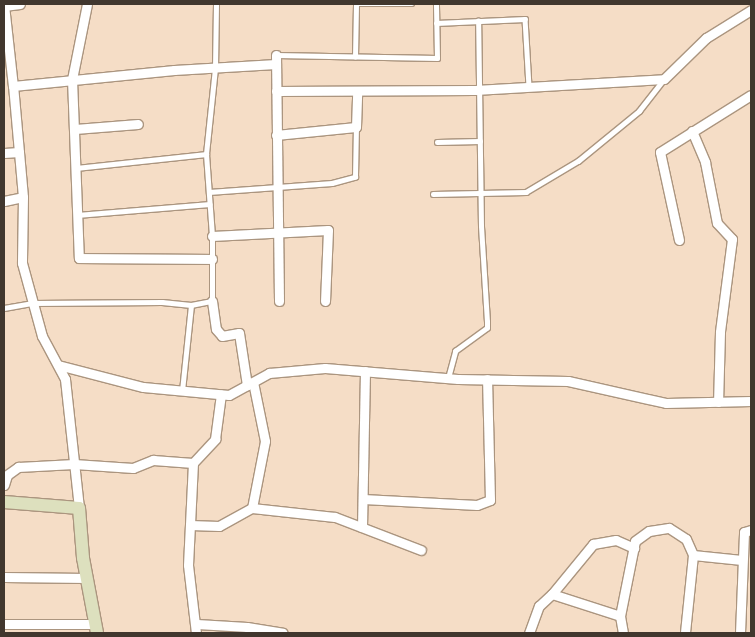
<!DOCTYPE html>
<style>
body{margin:0}
#map{position:relative;width:755px;height:637px;overflow:hidden;background:#f5ddc6;font-family:"Roboto Serif",serif}
div>[style]{position:absolute}
[style*='--x']{left:calc(var(--x)*1px);top:calc(var(--y)*1px);width:calc(var(--w)*1px);rotate:calc(var(--a)*1deg)}
.roads{filter:drop-shadow(1px 0 #ab957f) drop-shadow(-1px 0 #ab957f) drop-shadow(0 1px #ab957f) drop-shadow(0 -1px #ab957f)}
.lane>*{height:4.5px;margin:-2.25px;padding:0 2.25px;transform-origin:2.25px;border-radius:2.25px;background:#fff}
.street>*{height:9px;margin:-4.5px;padding:0 4.5px;transform-origin:4.5px;border-radius:4.5px;background:#fff}
.secondary>*{height:12px;margin:-6px;padding:0 6px;transform-origin:6px;border-radius:6px;background:#dde0be}
span{translate:-50% -50%;white-space:nowrap;text-align:center;line-height:1.15;-webkit-text-stroke:4px #fff;paint-order:stroke}
.frame{position:absolute;inset:0;border:5px solid #41372e;pointer-events:none}
</style>
<div id="map">
<div class="roads">
<div class="lane">
<div style="--x:356;--y:4;--w:56;--a:0"></div>
<div style="--x:436;--y:23;--w:89;--a:-2.6"></div>
<div style="--x:525;--y:19;--w:68;--a:86.6"></div>
<div style="--x:276;--y:55;--w:161;--a:1.1"></div>
<div style="--x:437;--y:58;--w:54;--a:-91.1"></div>
<div style="--x:355;--y:57;--w:53;--a:-88.9"></div>
<div style="--x:437;--y:142;--w:43;--a:-1.3"></div>
<div style="--x:76;--y:168;--w:131;--a:-6.1"></div>
<div style="--x:209;--y:192;--w:123;--a:-4.2"></div>
<div style="--x:332;--y:183;--w:24;--a:-15"></div>
<div style="--x:355;--y:177;--w:50;--a:-88.9"></div>
<div style="--x:433;--y:194;--w:93;--a:-1.2"></div>
<div style="--x:526;--y:192;--w:61;--a:-30.8"></div>
<div style="--x:578;--y:161;--w:79;--a:-39.3"></div>
<div style="--x:639;--y:111;--w:39;--a:-52"></div>
<div style="--x:77;--y:215;--w:133;--a:-4.7"></div>
<div style="--x:4;--y:308;--w:29;--a:-10"></div>
<div style="--x:33;--y:303;--w:129;--a:-0.4"></div>
<div style="--x:162;--y:302;--w:29;--a:6"></div>
<div style="--x:191;--y:305;--w:21;--a:-11"></div>
<div style="--x:212;--y:301;--w:65;--a:-90"></div>
<div style="--x:212;--y:236;--w:82;--a:-94.2"></div>
<div style="--x:206;--y:154;--w:86;--a:-84"></div>
<div style="--x:215;--y:68;--w:64;--a:-89.1"></div>
<div style="--x:448;--y:378;--w:28;--a:-75"></div>
<div style="--x:455;--y:351;--w:39;--a:-36"></div>
<div style="--x:487;--y:328;--w:6;--a:-90"></div>
<div style="--x:487;--y:322;--w:96;--a:-93.6"></div>
<div style="--x:481;--y:226;--w:205;--a:-90.8"></div>
<div style="--x:182;--y:391;--w:86;--a:-84"></div>
</div>
<div class="street">
<div style="--x:87;--y:4;--w:76;--a:101.3"></div>
<div style="--x:72;--y:79;--w:179;--a:87.8"></div>
<div style="--x:79;--y:258;--w:133;--a:0.4"></div>
<div style="--x:4;--y:5;--w:81;--a:83.7"></div>
<div style="--x:4;--y:6;--w:16;--a:-7"></div>
<div style="--x:276;--y:55;--w:246;--a:89.3"></div>
<div style="--x:276;--y:91;--w:199;--a:-0.3"></div>
<div style="--x:475;--y:90;--w:189;--a:-3.3"></div>
<div style="--x:664;--y:79;--w:59;--a:-44.3"></div>
<div style="--x:706;--y:38;--w:53;--a:-31.9"></div>
<div style="--x:75;--y:129;--w:63;--a:-4.5"></div>
<div style="--x:692;--y:131;--w:34;--a:67"></div>
<div style="--x:705;--y:162;--w:62;--a:78.9"></div>
<div style="--x:717;--y:223;--w:22;--a:47"></div>
<div style="--x:732;--y:239;--w:94;--a:97.4"></div>
<div style="--x:720;--y:332;--w:70;--a:91.6"></div>
<div style="--x:276;--y:135;--w:80;--a:-5.7"></div>
<div style="--x:356;--y:127;--w:36;--a:-88"></div>
<div style="--x:4;--y:153;--w:15;--a:-4"></div>
<div style="--x:23;--y:197;--w:66;--a:90.9"></div>
<div style="--x:22;--y:263;--w:76;--a:74.7"></div>
<div style="--x:42;--y:336;--w:49;--a:61.9"></div>
<div style="--x:65;--y:379;--w:130;--a:83.8"></div>
<div style="--x:4;--y:201;--w:19;--a:-12"></div>
<div style="--x:23;--y:197;--w:111;--a:-95.1"></div>
<div style="--x:13;--y:86;--w:162;--a:-5.7"></div>
<div style="--x:174;--y:70;--w:102;--a:-3.4"></div>
<div style="--x:212;--y:236;--w:116;--a:-3"></div>
<div style="--x:328;--y:230;--w:71;--a:92.4"></div>
<div style="--x:679;--y:240;--w:90;--a:-102.2"></div>
<div style="--x:660;--y:152;--w:107;--a:-32.1"></div>
<div style="--x:212;--y:301;--w:28;--a:82"></div>
<div style="--x:216;--y:329;--w:9;--a:49"></div>
<div style="--x:222;--y:336;--w:17;--a:-10"></div>
<div style="--x:239;--y:333;--w:53;--a:81.3"></div>
<div style="--x:58;--y:365;--w:88;--a:14.5"></div>
<div style="--x:143;--y:387;--w:86;--a:5.3"></div>
<div style="--x:229;--y:395;--w:46;--a:-28.8"></div>
<div style="--x:269;--y:373;--w:56;--a:-5.1"></div>
<div style="--x:325;--y:368;--w:133;--a:4.7"></div>
<div style="--x:458;--y:379;--w:110;--a:1"></div>
<div style="--x:568;--y:381;--w:100;--a:12.7"></div>
<div style="--x:666;--y:403;--w:85;--a:-1.3"></div>
<div style="--x:4;--y:485;--w:10;--a:-73"></div>
<div style="--x:7;--y:475;--w:14;--a:-36"></div>
<div style="--x:18;--y:467;--w:56;--a:-3.1"></div>
<div style="--x:74;--y:464;--w:59;--a:3.9"></div>
<div style="--x:133;--y:468;--w:22;--a:-22"></div>
<div style="--x:153;--y:460;--w:40;--a:4.3"></div>
<div style="--x:363;--y:499;--w:114;--a:3"></div>
<div style="--x:477;--y:505;--w:14;--a:-21"></div>
<div style="--x:490;--y:500;--w:121;--a:-91.4"></div>
<div style="--x:252;--y:508;--w:68;--a:-79"></div>
<div style="--x:265;--y:441;--w:60;--a:-101.5"></div>
<div style="--x:190;--y:525;--w:29;--a:2"></div>
<div style="--x:219;--y:526;--w:38;--a:-29"></div>
<div style="--x:252;--y:508;--w:83;--a:6.2"></div>
<div style="--x:335;--y:517;--w:92;--a:21"></div>
<div style="--x:362;--y:527;--w:156;--a:-88.9"></div>
<div style="--x:693;--y:555;--w:49;--a:5.8"></div>
<div style="--x:4;--y:577;--w:83;--a:0.7"></div>
<div style="--x:552;--y:594;--w:65;--a:-50.6"></div>
<div style="--x:593;--y:544;--w:23;--a:-10"></div>
<div style="--x:616;--y:540;--w:20;--a:24"></div>
<div style="--x:620;--y:616;--w:76;--a:-78.7"></div>
<div style="--x:635;--y:541;--w:17;--a:-36"></div>
<div style="--x:649;--y:531;--w:20;--a:-9"></div>
<div style="--x:669;--y:528;--w:20;--a:33"></div>
<div style="--x:686;--y:539;--w:17;--a:66"></div>
<div style="--x:693;--y:555;--w:78;--a:95.9"></div>
<div style="--x:4;--y:624;--w:91;--a:0"></div>
<div style="--x:197;--y:624;--w:50;--a:3.4"></div>
<div style="--x:247;--y:627;--w:36;--a:9"></div>
<div style="--x:196;--y:633;--w:68;--a:-96.7"></div>
<div style="--x:188;--y:565;--w:102;--a:-87.2"></div>
<div style="--x:193;--y:463;--w:33;--a:-47"></div>
<div style="--x:215;--y:439;--w:45;--a:-82.4"></div>
<div style="--x:529;--y:633;--w:29;--a:-70"></div>
<div style="--x:539;--y:606;--w:18;--a:-43"></div>
<div style="--x:552;--y:594;--w:71;--a:17.9"></div>
<div style="--x:620;--y:616;--w:17;--a:80"></div>
<div style="--x:740;--y:633;--w:101;--a:-87.7"></div>
<div style="--x:744;--y:532;--w:7;--a:-16"></div>
</div>
<div class="secondary">
<div style="--x:4;--y:502;--w:75;--a:4.6"></div>
<div style="--x:79;--y:508;--w:50;--a:85.4"></div>
<div style="--x:83;--y:558;--w:76;--a:79.4"></div>
</div>
</div>
<div class="frame"></div>
</div>
